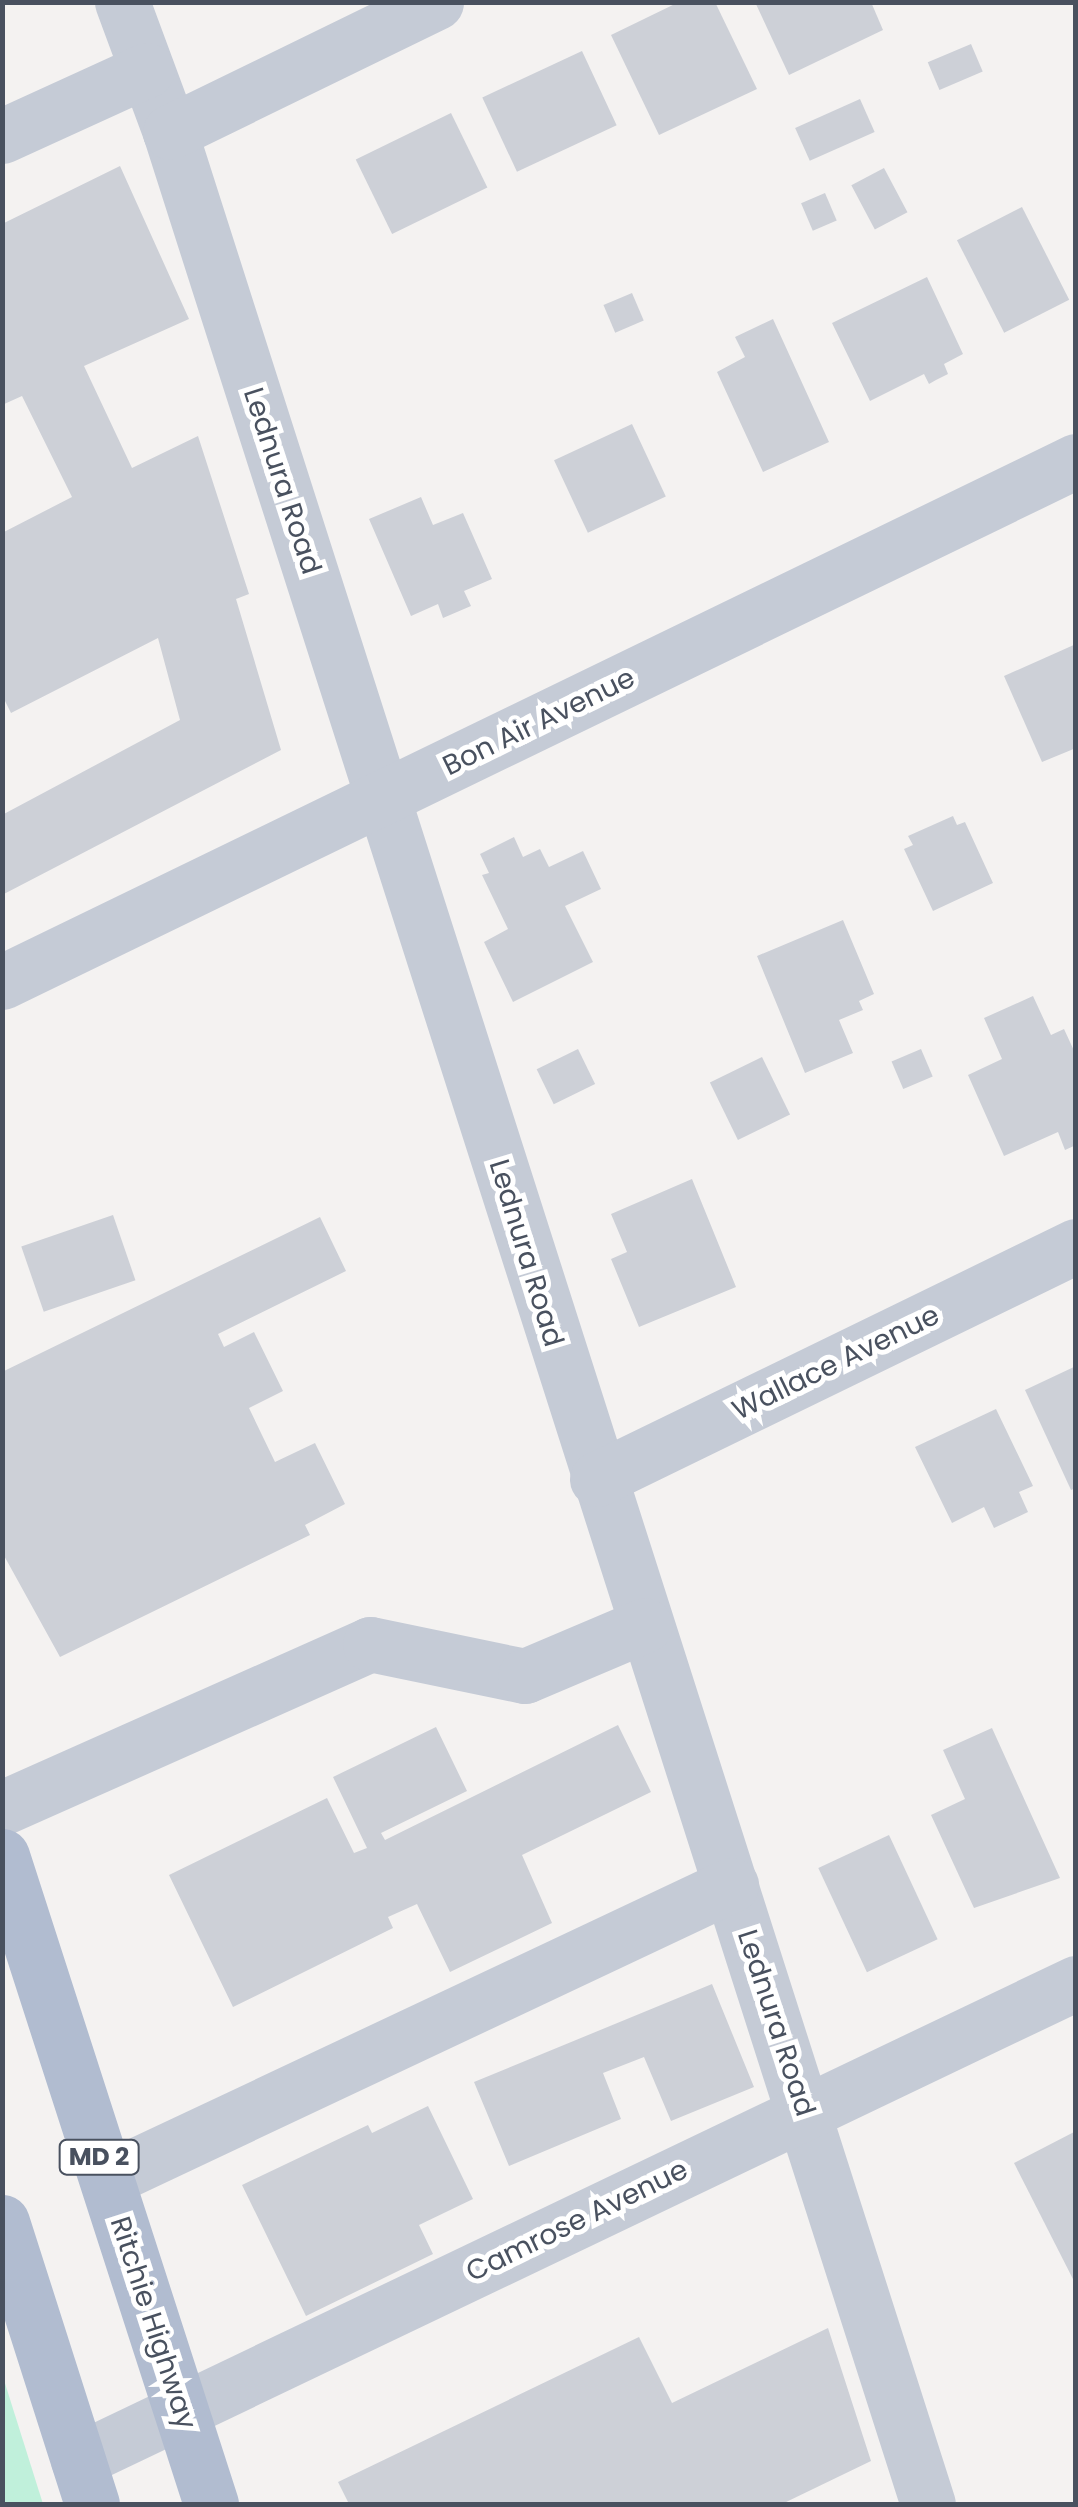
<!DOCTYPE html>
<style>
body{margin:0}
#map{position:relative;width:1078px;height:2507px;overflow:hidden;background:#f4f2f1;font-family:Poppins,sans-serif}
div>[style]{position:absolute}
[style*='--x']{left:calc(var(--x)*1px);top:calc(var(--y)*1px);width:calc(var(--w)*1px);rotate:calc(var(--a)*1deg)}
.green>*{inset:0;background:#c0f0db}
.building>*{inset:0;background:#cdd0d7;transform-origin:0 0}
.minor>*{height:55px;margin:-27.5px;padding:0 27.5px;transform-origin:27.5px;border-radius:27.5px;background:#c5cbd6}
.major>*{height:55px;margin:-27.5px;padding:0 27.5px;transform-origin:27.5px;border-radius:27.5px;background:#b1bcd0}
span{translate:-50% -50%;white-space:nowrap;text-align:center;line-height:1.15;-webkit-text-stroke:10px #fff;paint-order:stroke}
.shield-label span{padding:2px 8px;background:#fff;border:2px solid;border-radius:8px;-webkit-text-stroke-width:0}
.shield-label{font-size:25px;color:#49515f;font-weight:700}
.street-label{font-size:28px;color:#49515f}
.frame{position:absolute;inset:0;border:5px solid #49515f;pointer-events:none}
</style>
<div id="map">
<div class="green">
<div style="clip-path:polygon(3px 2377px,43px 2504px,3px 2504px)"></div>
</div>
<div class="building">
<div style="clip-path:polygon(679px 2px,715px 2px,757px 89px,659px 135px,611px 35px)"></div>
<div style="clip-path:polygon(755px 2px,871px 2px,883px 30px,789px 75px)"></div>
<div style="left:971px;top:44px;width:30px;height:47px;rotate:67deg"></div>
<div style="left:582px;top:51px;width:82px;height:110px;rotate:65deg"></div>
<div style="left:860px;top:99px;width:36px;height:71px;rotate:66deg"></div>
<div style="left:451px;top:113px;width:83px;height:106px;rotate:64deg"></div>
<div style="clip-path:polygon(120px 166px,189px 319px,84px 366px,132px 468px,198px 436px,249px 594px,236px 599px,281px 750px,2px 895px,2px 815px,180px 720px,158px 638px,11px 713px,2px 695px,2px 533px,72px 497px,22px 396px,2px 405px,2px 224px)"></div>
<div style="left:884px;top:168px;width:50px;height:37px;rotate:62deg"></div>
<div style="left:825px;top:193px;width:30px;height:26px;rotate:67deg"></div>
<div style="left:1022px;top:207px;width:104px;height:73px;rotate:63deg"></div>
<div style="clip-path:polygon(927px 277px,963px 354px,944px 364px,948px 374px,936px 380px,929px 384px,924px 374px,870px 401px,832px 323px)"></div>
<div style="left:632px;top:293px;width:30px;height:31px;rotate:67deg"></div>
<div style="clip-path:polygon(773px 319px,829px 442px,763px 472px,717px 372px,745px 357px,735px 337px)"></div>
<div style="left:632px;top:424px;width:80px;height:86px;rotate:65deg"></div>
<div style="clip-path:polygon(421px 497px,433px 525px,463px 513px,492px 579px,464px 591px,471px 606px,443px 618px,438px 604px,411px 616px,369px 519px)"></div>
<div style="clip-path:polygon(1076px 644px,1076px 748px,1042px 762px,1004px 676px)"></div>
<div style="clip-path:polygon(953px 816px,957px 825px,965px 822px,993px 883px,933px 911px,904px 849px,913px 845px,908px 836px)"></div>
<div style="clip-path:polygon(514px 837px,523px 857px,540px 849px,549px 867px,583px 851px,601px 889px,565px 906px,593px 962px,513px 1002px,484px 942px,508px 929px,482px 875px,489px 873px,480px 854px)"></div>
<div style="clip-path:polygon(843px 920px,874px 994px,859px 1001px,863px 1010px,839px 1020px,853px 1053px,805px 1073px,757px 956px)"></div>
<div style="clip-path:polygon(1033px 996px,1051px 1035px,1064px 1029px,1076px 1055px,1076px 1145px,1065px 1150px,1058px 1132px,1004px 1156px,968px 1075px,1002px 1059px,984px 1018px)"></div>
<div style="left:578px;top:1049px;width:39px;height:46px;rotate:64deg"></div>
<div style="left:921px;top:1049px;width:30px;height:32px;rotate:67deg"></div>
<div style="left:762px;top:1057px;width:64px;height:58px;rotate:64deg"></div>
<div style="clip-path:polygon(692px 1179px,736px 1287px,639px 1327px,611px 1259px,627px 1252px,611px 1214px)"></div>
<div style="left:113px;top:1215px;width:69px;height:97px;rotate:71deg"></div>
<div style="clip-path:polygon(320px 1217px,346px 1271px,218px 1334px,224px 1347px,254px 1332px,283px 1391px,249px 1408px,275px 1462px,315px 1443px,345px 1504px,305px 1525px,310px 1535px,60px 1657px,2px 1552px,2px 1372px)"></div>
<div style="clip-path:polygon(1076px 1366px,1076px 1488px,1071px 1490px,1025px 1390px)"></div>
<div style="clip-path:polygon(996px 1409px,1033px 1486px,1019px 1492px,1028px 1512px,994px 1528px,984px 1507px,952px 1523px,915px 1447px)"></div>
<div style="clip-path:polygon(618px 1725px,651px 1792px,522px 1855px,552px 1923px,450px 1972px,417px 1904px,388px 1917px,393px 1928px,233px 2007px,169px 1875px,327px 1798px,354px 1853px,367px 1848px,333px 1777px,436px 1727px,467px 1791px,381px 1833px,385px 1840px)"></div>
<div style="clip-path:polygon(992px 1728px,1060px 1878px,974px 1908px,931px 1815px,965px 1799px,943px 1750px)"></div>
<div style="left:889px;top:1835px;width:115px;height:78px;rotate:65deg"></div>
<div style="clip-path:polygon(712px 1984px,754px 2087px,671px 2121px,644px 2057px,603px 2073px,621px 2119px,509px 2166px,474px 2082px)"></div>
<div style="clip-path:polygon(428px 2106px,473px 2199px,419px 2225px,433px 2254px,306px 2316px,242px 2185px,368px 2125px,372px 2133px)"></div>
<div style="clip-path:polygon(1076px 2131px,1076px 2285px,1014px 2163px)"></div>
<div style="clip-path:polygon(828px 2328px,871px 2461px,782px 2504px,349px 2504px,338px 2482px,639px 2337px,672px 2403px)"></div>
</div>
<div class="minor">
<div style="--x:122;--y:2;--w:139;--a:69.7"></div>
<div style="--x:170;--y:132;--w:2490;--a:72.28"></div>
<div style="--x:170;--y:132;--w:296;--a:-26"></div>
<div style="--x:2;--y:136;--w:159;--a:-24.5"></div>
<div style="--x:2;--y:982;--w:1194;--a:-25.88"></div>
<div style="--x:597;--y:1479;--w:533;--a:-25.94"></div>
<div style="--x:2;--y:1808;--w:403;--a:-24"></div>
<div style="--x:370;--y:1644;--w:158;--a:11.7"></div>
<div style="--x:525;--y:1676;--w:130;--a:-23"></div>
<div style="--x:107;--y:2179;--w:690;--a:-25.23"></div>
<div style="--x:78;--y:2460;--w:1106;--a:-25.55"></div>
</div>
<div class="major">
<div style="--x:2;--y:1856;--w:681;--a:72.12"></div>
<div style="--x:2;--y:2222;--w:296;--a:72.3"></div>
</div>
<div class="shield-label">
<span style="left:99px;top:2157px">MD 2</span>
</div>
<div class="street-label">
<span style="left:282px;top:481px;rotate:72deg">Lednura Road</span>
<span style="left:539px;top:722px;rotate:-26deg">Bon Air Avenue</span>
<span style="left:526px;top:1253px;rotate:73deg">Lednura Road</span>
<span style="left:836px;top:1363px;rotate:-26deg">Wallace Avenue</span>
<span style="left:776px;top:2023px;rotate:72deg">Lednura Road</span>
<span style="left:577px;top:2221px;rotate:-26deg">Camrose Avenue</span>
<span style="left:153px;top:2323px;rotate:72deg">Ritchie Highway</span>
</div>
<div class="frame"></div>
</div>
